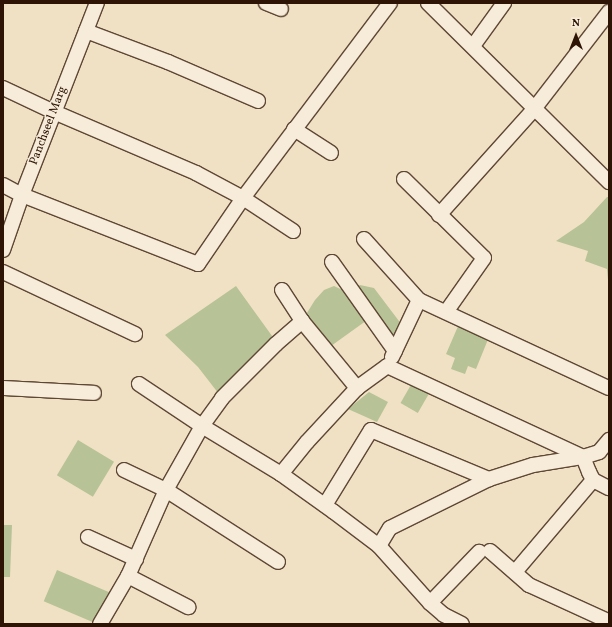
<!DOCTYPE html>
<style>
body{margin:0}
#map{position:relative;width:612px;height:627px;overflow:hidden;background:#f1e1c4;font-family:Vollkorn,serif}
div>[style]{position:absolute}
[style*='--x']{left:calc(var(--x)*1px);top:calc(var(--y)*1px);width:calc(var(--w)*1px);rotate:calc(var(--a)*1deg)}
.green>*{inset:0;background:#b7c396;transform-origin:0 0}
.roads{filter:drop-shadow(1px 0 #5f4735) drop-shadow(-1px 0 #5f4735) drop-shadow(0 1px #5f4735) drop-shadow(0 -1px #5f4735)}
.minor>*{height:14px;margin:-7px;padding:0 7px;transform-origin:7px;border-radius:7px;background:#f6ecd9}
span{translate:-50% -50%;white-space:nowrap;text-align:center;line-height:1.15;-webkit-text-stroke:3px #f6ecd9;paint-order:stroke}
.street-label{font-size:12px;color:#2e1405}
.frame{position:absolute;inset:0;border:4px solid #2e1405;pointer-events:none}
.north{position:absolute;left:556px;top:16px;width:40px;height:40px;-webkit-text-stroke:3px #f6ecd9;paint-order:stroke;rotate:0deg;font-size:11px;font-weight:700;line-height:16px;text-align:center;color:#2e1405}
.north::after{content:'';display:block;margin:auto;width:14px;height:18px;background:#2e1405;clip-path:polygon(50% 0,100% 100%,50% 72%,0 100%)}
</style>
<div id="map">
<div class="green">
<div style="clip-path:polygon(607px 197px,609px 197px,609px 291px,607px 269px,585px 261px,588px 251px,556px 241px,584px 222px)"></div>
<div style="clip-path:polygon(360px 285px,374px 288px,402px 325px,403px 350px,370px 318px,331px 346px,305px 316px,315px 300px,324px 290px,334px 286px,349px 293px)"></div>
<div style="clip-path:polygon(236px 286px,275px 340px,222px 398px,198px 367px,165px 335px)"></div>
<div style="clip-path:polygon(459px 324px,489px 337px,476px 369px,468px 366px,465px 374px,451px 369px,455px 358px,446px 354px)"></div>
<div style="left:412px;top:383px;width:20px;height:23px;rotate:30deg"></div>
<div style="clip-path:polygon(369px 392px,388px 402px,377px 422px,348px 409px)"></div>
<div style="left:78px;top:440px;width:42px;height:41px;rotate:31deg"></div>
<div style="clip-path:polygon(3px 525px,12px 525px,10px 577px,3px 577px)"></div>
<div style="left:57px;top:570px;width:60px;height:34px;rotate:23deg"></div>
</div>
<div class="roads">
<div class="minor">
<div style="--x:266;--y:3;--w:16;--a:22"></div>
<div style="--x:428;--y:3;--w:255;--a:44.7"></div>
<div style="--x:86;--y:31;--w:88;--a:20.7"></div>
<div style="--x:168;--y:62;--w:98;--a:23.4"></div>
<div style="--x:473;--y:46;--w:53;--a:-54.2"></div>
<div style="--x:3;--y:88;--w:56;--a:25.2"></div>
<div style="--x:54;--y:112;--w:155;--a:23.2"></div>
<div style="--x:196;--y:173;--w:53;--a:28"></div>
<div style="--x:243;--y:198;--w:60;--a:33.4"></div>
<div style="--x:294;--y:129;--w:44;--a:33"></div>
<div style="--x:404;--y:179;--w:112;--a:44.6"></div>
<div style="--x:484;--y:258;--w:66;--a:125.1"></div>
<div style="--x:3;--y:185;--w:21;--a:28"></div>
<div style="--x:22;--y:195;--w:189;--a:21.4"></div>
<div style="--x:198;--y:264;--w:80;--a:-55.7"></div>
<div style="--x:243;--y:198;--w:244;--a:-53"></div>
<div style="--x:439;--y:215;--w:142;--a:-48.1"></div>
<div style="--x:534;--y:109;--w:123;--a:-52.3"></div>
<div style="--x:364;--y:239;--w:82;--a:48"></div>
<div style="--x:419;--y:300;--w:209;--a:24.9"></div>
<div style="--x:3;--y:250;--w:58;--a:-70.9"></div>
<div style="--x:22;--y:195;--w:206;--a:-68.7"></div>
<div style="--x:332;--y:262;--w:109;--a:54.7"></div>
<div style="--x:3;--y:272;--w:146;--a:25.2"></div>
<div style="--x:282;--y:290;--w:37;--a:57"></div>
<div style="--x:302;--y:321;--w:87;--a:50.6"></div>
<div style="--x:392;--y:357;--w:63;--a:-64.7"></div>
<div style="--x:139;--y:384;--w:76;--a:33.7"></div>
<div style="--x:202;--y:426;--w:92;--a:31.3"></div>
<div style="--x:281;--y:474;--w:65;--a:35.6"></div>
<div style="--x:334;--y:512;--w:56;--a:37.1"></div>
<div style="--x:379;--y:546;--w:76;--a:48.2"></div>
<div style="--x:430;--y:603;--w:18;--a:41"></div>
<div style="--x:444;--y:615;--w:20;--a:27"></div>
<div style="--x:3;--y:388;--w:91;--a:3.1"></div>
<div style="--x:124;--y:470;--w:47;--a:25.5"></div>
<div style="--x:166;--y:490;--w:133;--a:32.7"></div>
<div style="--x:281;--y:474;--w:41;--a:-50.9"></div>
<div style="--x:307;--y:442;--w:74;--a:-47.2"></div>
<div style="--x:357;--y:388;--w:37;--a:-36"></div>
<div style="--x:387;--y:366;--w:216;--a:24.9"></div>
<div style="--x:583;--y:457;--w:16;--a:68"></div>
<div style="--x:589;--y:472;--w:9;--a:63"></div>
<div style="--x:593;--y:480;--w:18;--a:27"></div>
<div style="--x:325;--y:505;--w:88;--a:-58.5"></div>
<div style="--x:371;--y:430;--w:128;--a:22.6"></div>
<div style="--x:88;--y:537;--w:53;--a:24.6"></div>
<div style="--x:379;--y:546;--w:21;--a:-59"></div>
<div style="--x:390;--y:528;--w:110;--a:-26.3"></div>
<div style="--x:489;--y:479;--w:46;--a:-17.7"></div>
<div style="--x:533;--y:465;--w:51;--a:-9.1"></div>
<div style="--x:583;--y:457;--w:17;--a:-17"></div>
<div style="--x:599;--y:452;--w:16;--a:-50"></div>
<div style="--x:490;--y:551;--w:52;--a:41.1"></div>
<div style="--x:529;--y:585;--w:87;--a:24.5"></div>
<div style="--x:515;--y:572;--w:121;--a:-49.7"></div>
<div style="--x:128;--y:576;--w:68;--a:27.3"></div>
<div style="--x:430;--y:603;--w:71;--a:-46.1"></div>
<div style="--x:100;--y:624;--w:56;--a:-59.7"></div>
<div style="--x:128;--y:576;--w:94;--a:-66.2"></div>
<div style="--x:166;--y:490;--w:73;--a:-60.6"></div>
<div style="--x:202;--y:426;--w:34;--a:-54"></div>
<div style="--x:222;--y:398;--w:76;--a:-45"></div>
<div style="--x:276;--y:344;--w:35;--a:-41"></div>
</div>
</div>
<div class="street-label">
<span style="left:49px;top:126px;rotate:-69deg">Panchseel Marg</span>
</div>
<div class="frame"></div>
<div class="north">N</div>
</div>
